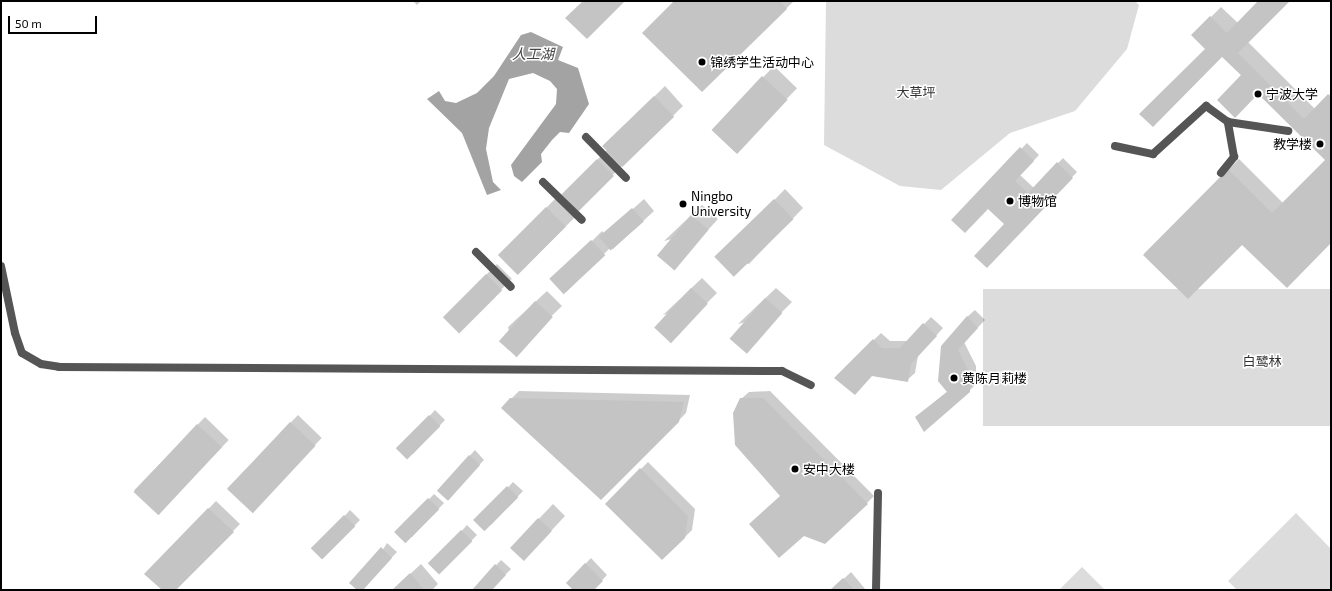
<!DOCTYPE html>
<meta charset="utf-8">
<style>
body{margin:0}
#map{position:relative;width:1332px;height:591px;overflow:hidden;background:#fff;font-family:"Exo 2","Noto Sans SC",sans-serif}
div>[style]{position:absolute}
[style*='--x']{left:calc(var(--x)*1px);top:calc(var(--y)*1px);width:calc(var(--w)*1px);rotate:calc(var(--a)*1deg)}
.green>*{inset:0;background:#dcdcdc;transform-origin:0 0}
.water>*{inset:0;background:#a3a3a3}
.shadow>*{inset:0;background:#0003;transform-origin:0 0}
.building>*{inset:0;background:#c4c4c4;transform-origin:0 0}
.pedestrian>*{height:8px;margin:-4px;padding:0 4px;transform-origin:4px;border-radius:4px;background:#555}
.minor>*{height:8px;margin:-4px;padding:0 4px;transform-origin:4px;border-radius:4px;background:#555}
.dots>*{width:11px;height:11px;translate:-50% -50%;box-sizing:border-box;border:2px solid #fff;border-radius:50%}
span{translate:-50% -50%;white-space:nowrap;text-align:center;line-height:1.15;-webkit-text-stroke:3px #fff;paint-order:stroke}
.poi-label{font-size:13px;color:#000}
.left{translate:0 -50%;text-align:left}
.right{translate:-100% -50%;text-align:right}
.park-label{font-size:13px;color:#333}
.water-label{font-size:14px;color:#444;font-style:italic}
.frame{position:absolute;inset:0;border:2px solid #000;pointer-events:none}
.scale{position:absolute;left:8px;top:16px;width:89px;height:18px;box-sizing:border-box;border:2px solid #000;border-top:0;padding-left:5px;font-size:12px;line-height:14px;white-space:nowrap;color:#000;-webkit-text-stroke:3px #fff;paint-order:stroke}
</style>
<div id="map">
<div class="green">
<div style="clip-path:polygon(826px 1px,1135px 1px,1139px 5px,1127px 49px,1075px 111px,1010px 133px,941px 190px,900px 186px,824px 145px)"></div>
<div style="left:1331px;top:289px;width:137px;height:348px;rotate:90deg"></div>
<div style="clip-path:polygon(1296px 513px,1331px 549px,1331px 590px,1237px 590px,1228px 581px)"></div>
<div style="clip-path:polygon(1082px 567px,1105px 590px,1059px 590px)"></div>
</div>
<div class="water">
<div style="clip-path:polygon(531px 32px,563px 47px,558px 60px,578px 68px,589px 104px,569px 133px,560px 132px,552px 140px,541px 154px,542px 162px,522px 182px,514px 176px,511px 165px,556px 104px,557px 89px,550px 81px,533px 73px,509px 79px,489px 128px,486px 149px,493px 182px,501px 190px,487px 195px,462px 133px,427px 99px,439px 91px,445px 101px,456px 103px,477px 93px,494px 76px,521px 35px)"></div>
</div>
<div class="shadow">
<div style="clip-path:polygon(413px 1px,421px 1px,417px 5px)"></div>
<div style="clip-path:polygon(675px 1px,794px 1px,702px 91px)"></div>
<div style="clip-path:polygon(1259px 1px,1288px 1px,1248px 42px,1315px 109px,1331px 93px,1331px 241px,1242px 243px,1144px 254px,1239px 159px,1283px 203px,1326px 160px,1222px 56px,1206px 49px,1193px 35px,1221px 7px,1238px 23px)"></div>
<div style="left:774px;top:66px;width:32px;height:89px;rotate:44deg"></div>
<div style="clip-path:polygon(665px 86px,683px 106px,578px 209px,563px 194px,607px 150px,614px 136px)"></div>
<div style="clip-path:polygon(1027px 143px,1039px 155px,1020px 175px,1034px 188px,1063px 158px,1077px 172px,987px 267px,1005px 224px,988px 207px,953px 220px)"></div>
<div style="clip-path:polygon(785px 189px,803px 208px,749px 264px,718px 258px)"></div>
<div style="left:557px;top:197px;width:27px;height:81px;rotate:45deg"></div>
<div style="clip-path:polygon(644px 199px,654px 211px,613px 249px,611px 247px,566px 292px,552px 281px,602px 231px,605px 234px)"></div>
<div style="clip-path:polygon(702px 205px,718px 219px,708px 230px,664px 241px)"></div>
<div style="left:497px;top:264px;width:21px;height:74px;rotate:45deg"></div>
<div style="clip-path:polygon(702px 278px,717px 293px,707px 303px,663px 315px)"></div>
<div style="clip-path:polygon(776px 288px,792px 302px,781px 313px,738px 324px)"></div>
<div style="clip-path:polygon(547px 291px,562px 306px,514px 352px,508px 327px)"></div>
<div style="clip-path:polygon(975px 310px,985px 320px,964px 342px,976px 366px,976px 384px,969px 391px,916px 417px,948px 391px,939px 381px,967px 317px)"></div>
<div style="clip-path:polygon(931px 317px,943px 328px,918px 356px,915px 373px,907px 380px,872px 375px,835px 378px,881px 333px,890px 341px,908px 341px)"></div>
<div style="clip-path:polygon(519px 391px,690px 395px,686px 413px,601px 499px,502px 408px)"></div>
<div style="clip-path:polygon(770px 391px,874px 496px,867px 503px,781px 496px,741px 399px,749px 392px)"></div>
<div style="clip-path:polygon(435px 410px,445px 420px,413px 454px,398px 450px)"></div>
<div style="left:298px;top:415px;width:33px;height:102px;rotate:44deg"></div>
<div style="left:205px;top:417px;width:33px;height:102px;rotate:44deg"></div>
<div style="clip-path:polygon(475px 450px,484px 460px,453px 493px,438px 490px)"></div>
<div style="clip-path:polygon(648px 462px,695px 509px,692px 530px,685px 537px,606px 504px)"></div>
<div style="clip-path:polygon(513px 482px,523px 491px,491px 525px,477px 521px)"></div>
<div style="clip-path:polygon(434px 494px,444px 503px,412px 537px,397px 533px)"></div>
<div style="clip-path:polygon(216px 501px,240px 524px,175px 590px,163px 590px,145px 574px)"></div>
<div style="clip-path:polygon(553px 504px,565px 516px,538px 545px,511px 548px)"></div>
<div style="clip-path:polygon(350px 510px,360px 520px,328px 553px,314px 550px)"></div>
<div style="clip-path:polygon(467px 525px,477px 535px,445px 568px,430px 565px)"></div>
<div style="clip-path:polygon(387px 543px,397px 552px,361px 590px,358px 590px)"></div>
<div style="clip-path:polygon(591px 558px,607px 575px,593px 590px,574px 590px,567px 583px)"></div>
<div style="clip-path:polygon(501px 560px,511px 569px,491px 590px,473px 590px)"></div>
<div style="clip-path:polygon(421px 564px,438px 584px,432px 590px,393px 590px)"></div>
<div style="clip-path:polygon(851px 572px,866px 590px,832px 590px)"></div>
</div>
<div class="building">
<div style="clip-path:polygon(583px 1px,625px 1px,587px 39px,565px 18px)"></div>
<div style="clip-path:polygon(674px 1px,780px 1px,787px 9px,702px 92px,642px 33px)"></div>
<div style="clip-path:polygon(1258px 1px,1290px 1px,1238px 53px,1304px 119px,1328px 94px,1331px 97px,1331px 243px,1287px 288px,1242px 245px,1188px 299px,1143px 255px,1228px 169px,1272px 213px,1325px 160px,1258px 94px,1235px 118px,1217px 100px,1241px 75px,1222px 57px,1153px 127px,1139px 114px,1205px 49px,1191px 35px,1210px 16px,1227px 33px)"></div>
<div style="left:762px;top:76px;width:35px;height:74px;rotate:43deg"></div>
<div style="left:654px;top:96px;width:29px;height:72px;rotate:46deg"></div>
<div style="clip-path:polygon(1020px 147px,1034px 161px,1015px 181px,1028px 193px,1057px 162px,1073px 178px,987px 268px,974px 256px,1004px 224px,988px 209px,965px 233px,951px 220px)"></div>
<div style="left:597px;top:159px;width:24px;height:50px;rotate:45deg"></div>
<div style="left:774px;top:199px;width:28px;height:83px;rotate:46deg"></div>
<div style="left:546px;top:207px;width:28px;height:68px;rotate:45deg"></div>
<div style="left:632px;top:208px;width:18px;height:44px;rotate:49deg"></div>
<div style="left:691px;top:215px;width:23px;height:53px;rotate:40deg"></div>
<div style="left:591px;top:240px;width:21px;height:57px;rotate:47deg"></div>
<div style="left:486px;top:274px;width:23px;height:61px;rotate:45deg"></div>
<div style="left:691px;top:288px;width:23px;height:54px;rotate:43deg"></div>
<div style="left:765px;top:298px;width:23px;height:54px;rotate:41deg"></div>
<div style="left:535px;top:301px;width:24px;height:54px;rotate:42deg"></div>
<div style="clip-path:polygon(967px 316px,978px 328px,958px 350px,970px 374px,970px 392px,924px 432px,915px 417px,947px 392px,938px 381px,941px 346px)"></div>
<div style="clip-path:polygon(923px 323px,937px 336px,911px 364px,908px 382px,872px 376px,855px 395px,834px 378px,873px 339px,882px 348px,900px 348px)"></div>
<div style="clip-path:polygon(510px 398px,684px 402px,679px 422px,601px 500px,501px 408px)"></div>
<div style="clip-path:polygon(740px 398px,763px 398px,868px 504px,825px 544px,804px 536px,779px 558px,749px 524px,780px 496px,735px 445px,733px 413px)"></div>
<div style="left:429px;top:415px;width:16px;height:47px;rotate:45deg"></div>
<div style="left:290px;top:422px;width:35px;height:92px;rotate:43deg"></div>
<div style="left:197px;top:424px;width:34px;height:93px;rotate:43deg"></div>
<div style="left:469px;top:455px;width:15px;height:48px;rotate:42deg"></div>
<div style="clip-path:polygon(640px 468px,688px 516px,685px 538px,662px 560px,605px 504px)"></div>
<div style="left:507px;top:486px;width:16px;height:48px;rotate:45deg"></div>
<div style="left:428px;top:498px;width:16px;height:48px;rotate:45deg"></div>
<div style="clip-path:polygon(208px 508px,234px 532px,176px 590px,162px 590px,144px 574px)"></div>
<div style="left:344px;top:515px;width:16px;height:47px;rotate:45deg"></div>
<div style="left:538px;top:518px;width:19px;height:41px;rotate:43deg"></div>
<div style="left:461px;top:530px;width:16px;height:47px;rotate:45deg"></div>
<div style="clip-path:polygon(381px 547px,392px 558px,363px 590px,357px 590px,349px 583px)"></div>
<div style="clip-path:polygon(585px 563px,603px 581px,594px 590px,573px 590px,566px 583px)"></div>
<div style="clip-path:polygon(495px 564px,506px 575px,492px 590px,472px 590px)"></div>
<div style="clip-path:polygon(410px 573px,424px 590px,392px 590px)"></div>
<div style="clip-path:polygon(843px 578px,854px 590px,830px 590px)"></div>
</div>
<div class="pedestrian">
<div style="--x:1115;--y:146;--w:39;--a:12"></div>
<div style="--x:1153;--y:154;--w:72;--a:-42.2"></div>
<div style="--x:1206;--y:106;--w:27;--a:36"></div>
<div style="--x:1228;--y:122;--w:61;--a:8.5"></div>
<div style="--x:1221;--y:173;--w:21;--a:-51"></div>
<div style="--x:1234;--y:157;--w:36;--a:-100"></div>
</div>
<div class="minor">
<div style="--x:586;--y:137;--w:57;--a:45.7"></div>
<div style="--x:543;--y:182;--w:54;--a:44.3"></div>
<div style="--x:476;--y:252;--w:49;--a:45"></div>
<div style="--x:1;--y:266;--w:68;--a:78.2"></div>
<div style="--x:15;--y:333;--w:21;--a:71"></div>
<div style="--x:22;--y:353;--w:22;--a:30"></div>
<div style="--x:41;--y:364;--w:18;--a:9"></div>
<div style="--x:59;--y:367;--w:723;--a:0.32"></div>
<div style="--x:782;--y:371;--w:32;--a:26"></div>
<div style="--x:876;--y:590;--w:97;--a:-88.8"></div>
</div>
<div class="dots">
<div style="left:702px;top:62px;background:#000"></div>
<div style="left:1258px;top:94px;background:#000"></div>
<div style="left:1320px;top:144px;background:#000"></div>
<div style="left:1010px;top:201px;background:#000"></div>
<div style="left:683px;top:204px;background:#000"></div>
<div style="left:954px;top:378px;background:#000"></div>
<div style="left:795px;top:469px;background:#000"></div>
</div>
<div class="poi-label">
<span class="left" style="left:710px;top:62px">锦绣学生活动中心</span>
<span class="left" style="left:1266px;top:94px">宁波大学</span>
<span class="right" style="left:1312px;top:144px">教学楼</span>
<span class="left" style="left:691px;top:204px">Ningbo<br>University</span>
<span class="left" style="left:1018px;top:201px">博物馆</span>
<span class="left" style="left:962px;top:378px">黄陈月莉楼</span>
<span class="left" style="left:803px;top:469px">安中大楼</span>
</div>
<div class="park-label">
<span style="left:916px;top:92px">大草坪</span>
<span style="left:1262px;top:361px">白鹭林</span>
</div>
<div class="water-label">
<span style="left:533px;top:54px">人工湖</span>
</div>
<div class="frame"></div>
<div class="scale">50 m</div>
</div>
